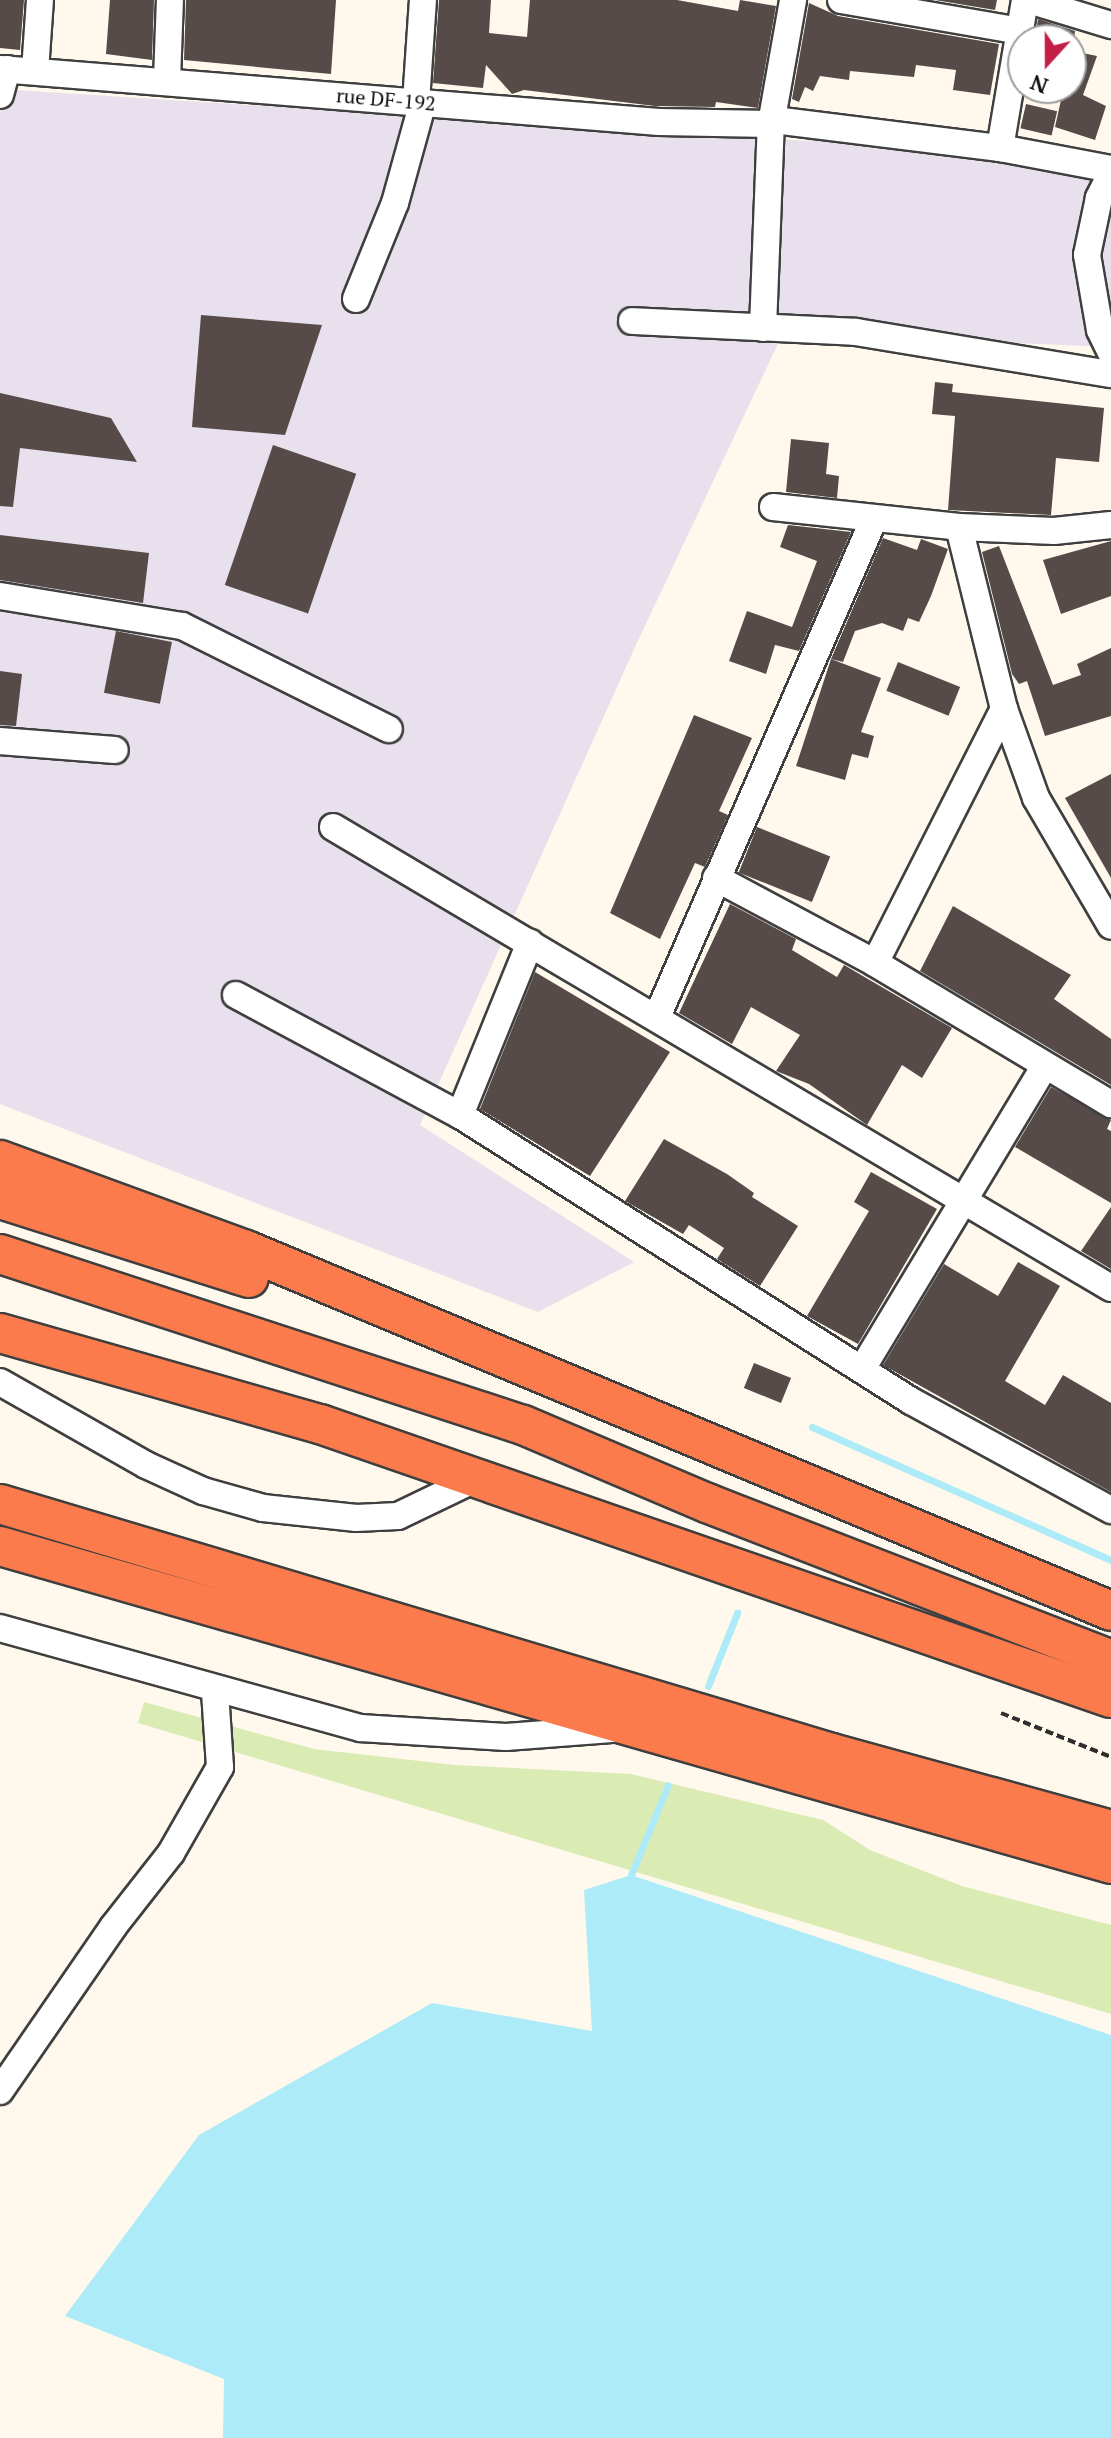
<!DOCTYPE html>
<style>
body{margin:0}
#map{position:relative;width:1111px;height:2438px;overflow:hidden;background:#fff8ec;font-family:"PT Serif",serif}
div>[style]{position:absolute}
[style*='--x']{left:calc(var(--x)*1px);top:calc(var(--y)*1px);width:calc(var(--w)*1px);rotate:calc(var(--a)*1deg)}
.industrial>*{inset:0;background:#e8e0ec}
.green>*{inset:0;background:#dbebb4}
.water>*{inset:0;background:#aeebf9}
.stream>*{height:7px;margin:-3.5px;padding:0 3.5px;transform-origin:3.5px;border-radius:3.5px;background:#aeebf9}
.building>*{inset:0;background:#564b48;transform-origin:0 0}
.path>*{height:4px;margin-top:-2px;transform-origin:0;background:repeating-linear-gradient(90deg,#2e2e2e 0 8px,transparent 0 12px)}
.roads{filter:drop-shadow(2px 0 #3f3f3f) drop-shadow(-2px 0 #3f3f3f) drop-shadow(0 2px #3f3f3f) drop-shadow(0 -2px #3f3f3f)}
.minor>*{height:26px;margin:-13px;padding:0 13px;transform-origin:13px;border-radius:13px;background:#fff}
.highway>*{height:38px;margin:-19px;padding:0 19px;transform-origin:19px;border-radius:19px;background:#fc7b4d}
span{translate:-50% -50%;white-space:nowrap;text-align:center;line-height:1.15;-webkit-text-stroke:8px #fff;paint-order:stroke}
.street-label{font-size:20px;color:#0c0c0c}
.north{position:absolute;left:1007px;top:24px;width:80px;height:80px;box-sizing:border-box;background:#fff;border:2px solid #9e9e9e;border-radius:50%;rotate:201deg;font-size:22px;font-weight:700;line-height:32px;text-align:center;color:#0c0c0c}
.north::after{content:'';display:block;margin:auto;width:28px;height:36px;background:#c31e45;clip-path:polygon(50% 0,100% 100%,50% 72%,0 100%)}
</style>
<div id="map">
<div class="industrial">
<div style="clip-path:polygon(0 89px,807px 141px,831px 113px,1111px 162px,1111px 347px,783px 333px,635px 647px,420px 1125px,634px 1262px,538px 1312px,0 1104px)"></div>
</div>
<div class="green">
<div style="clip-path:polygon(144px 1702px,314px 1749px,455px 1765px,631px 1774px,823px 1820px,870px 1850px,962px 1886px,1111px 1925px,1111px 2014px,138px 1723px)"></div>
</div>
<div class="water">
<div style="clip-path:polygon(631px 1875px,1111px 2035px,1111px 2438px,223px 2438px,224px 2379px,65px 2316px,199px 2135px,432px 2003px,592px 2031px,584px 1890px)"></div>
</div>
<div class="stream">
<div style="--x:812;--y:1427;--w:327;--a:24"></div>
<div style="--x:708;--y:1686;--w:79;--a:-68.3"></div>
<div style="--x:631;--y:1875;--w:97;--a:-67.7"></div>
</div>
<div class="building">
<div style="clip-path:polygon(0 0,24px 0,20px 50px,0 48px)"></div>
<div style="clip-path:polygon(110px 0,154px 0,152px 60px,106px 54px)"></div>
<div style="clip-path:polygon(186px 0,336px 0,331px 74px,184px 60px)"></div>
<div style="clip-path:polygon(439px 0,491px 0,489px 33px,527px 37px,530px 0,677px 0,738px 11px,740px 0,776px 6px,758px 108px,716px 102px,715px 107px,655px 106px,524px 90px,512px 94px,486px 65px,483px 88px,433px 83px)"></div>
<div style="clip-path:polygon(935px 0,997px 0,995px 10px)"></div>
<div style="clip-path:polygon(809px 3px,838px 16px,999px 44px,990px 95px,953px 90px,956px 70px,916px 65px,914px 77px,850px 71px,849px 80px,820px 76px,813px 91px,805px 87px,799px 102px,792px 99px)"></div>
<div style="clip-path:polygon(1038px 19px,1075px 31px,1074px 40px,1035px 39px)"></div>
<div style="clip-path:polygon(1073px 51px,1097px 56px,1083px 95px,1106px 106px,1095px 140px,1055px 127px,1063px 91px,1072px 93px)"></div>
<div style="left:1026px;top:104px;width:32px;height:25px;rotate:13deg"></div>
<div style="clip-path:polygon(201px 315px,322px 325px,285px 435px,192px 427px)"></div>
<div style="clip-path:polygon(935px 382px,953px 384px,952px 392px,1104px 408px,1099px 462px,1056px 458px,1051px 515px,948px 510px,955px 416px,932px 414px)"></div>
<div style="clip-path:polygon(0 393px,111px 418px,137px 462px,20px 448px,13px 507px,0 506px)"></div>
<div style="clip-path:polygon(791px 439px,829px 443px,826px 474px,839px 476px,837px 498px,786px 492px)"></div>
<div style="left:273px;top:445px;width:88px;height:148px;rotate:19deg"></div>
<div style="clip-path:polygon(788px 525px,851px 532px,799px 651px,775px 645px,766px 674px,729px 661px,747px 611px,792px 627px,817px 561px,780px 547px)"></div>
<div style="clip-path:polygon(0 535px,149px 553px,143px 603px,0 580px)"></div>
<div style="clip-path:polygon(883px 538px,917px 550px,921px 539px,948px 549px,931px 596px,919px 622px,908px 618px,903px 631px,882px 623px,855px 631px,843px 662px,831px 659px)"></div>
<div style="clip-path:polygon(1111px 541px,1111px 596px,1061px 614px,1043px 560px)"></div>
<div style="clip-path:polygon(999px 546px,1053px 685px,1081px 675px,1077px 664px,1111px 648px,1111px 716px,1045px 736px,1027px 681px,1019px 684px,1012px 674px,982px 552px)"></div>
<div style="left:116px;top:631px;width:57px;height:63px;rotate:11deg"></div>
<div style="clip-path:polygon(831px 659px,881px 678px,861px 732px,874px 736px,868px 758px,852px 754px,845px 780px,796px 766px)"></div>
<div style="left:898px;top:662px;width:67px;height:31px;rotate:22deg"></div>
<div style="clip-path:polygon(0 671px,22px 674px,16px 726px,0 725px)"></div>
<div style="clip-path:polygon(694px 715px,752px 738px,719px 811px,728px 815px,705px 867px,695px 863px,660px 939px,610px 913px)"></div>
<div style="clip-path:polygon(1111px 774px,1111px 878px,1065px 798px)"></div>
<div style="left:757px;top:827px;width:79px;height:49px;rotate:22deg"></div>
<div style="clip-path:polygon(730px 904px,796px 939px,792px 950px,837px 977px,844px 965px,952px 1028px,922px 1078px,902px 1065px,867px 1125px,809px 1084px,776px 1071px,800px 1035px,751px 1007px,732px 1044px,679px 1013px)"></div>
<div style="clip-path:polygon(953px 906px,1071px 975px,1054px 999px,1111px 1039px,1111px 1085px,920px 971px)"></div>
<div style="clip-path:polygon(535px 972px,670px 1052px,590px 1176px,480px 1109px)"></div>
<div style="clip-path:polygon(1051px 1087px,1111px 1120px,1107px 1129px,1111px 1131px,1111px 1203px,1015px 1147px)"></div>
<div style="clip-path:polygon(664px 1139px,727px 1174px,754px 1193px,752px 1197px,798px 1226px,760px 1286px,717px 1259px,724px 1248px,689px 1225px,683px 1234px,625px 1201px)"></div>
<div style="clip-path:polygon(871px 1172px,937px 1209px,858px 1344px,807px 1316px,869px 1211px,854px 1202px)"></div>
<div style="clip-path:polygon(1111px 1207px,1111px 1269px,1081px 1251px)"></div>
<div style="clip-path:polygon(1018px 1262px,1060px 1286px,1005px 1381px,1045px 1405px,1063px 1375px,1111px 1403px,1111px 1492px,883px 1365px,944px 1264px,998px 1296px)"></div>
<div style="left:754px;top:1363px;width:40px;height:27px;rotate:22deg"></div>
</div>
<div class="path">
<div style="--x:1001;--y:1713;--w:118;--a:21.8"></div>
</div>
<div class="roads">
<div class="minor">
<div style="--x:841;--y:0;--w:182;--a:9.8"></div>
<div style="--x:1029;--y:0;--w:86;--a:17"></div>
<div style="--x:0;--y:69;--w:661;--a:4.6"></div>
<div style="--x:659;--y:122;--w:112;--a:1"></div>
<div style="--x:35;--y:71;--w:71;--a:-86"></div>
<div style="--x:167;--y:80;--w:80;--a:-87.9"></div>
<div style="--x:0;--y:95;--w:27;--a:-75"></div>
<div style="--x:416;--y:102;--w:102;--a:-86.1"></div>
<div style="--x:774;--y:120;--w:228;--a:7.1"></div>
<div style="--x:1000;--y:148;--w:113;--a:10.7"></div>
<div style="--x:1000;--y:148;--w:150;--a:-80.4"></div>
<div style="--x:1111;--y:174;--w:27;--a:117"></div>
<div style="--x:1099;--y:198;--w:58;--a:101.9"></div>
<div style="--x:1087;--y:255;--w:76;--a:80.2"></div>
<div style="--x:1100;--y:330;--w:25;--a:64"></div>
<div style="--x:356;--y:299;--w:104;--a:-67.9"></div>
<div style="--x:395;--y:203;--w:105;--a:-74.5"></div>
<div style="--x:632;--y:321;--w:224;--a:2.8"></div>
<div style="--x:856;--y:332;--w:258;--a:9.4"></div>
<div style="--x:763;--y:328;--w:204;--a:-87.8"></div>
<div style="--x:771;--y:124;--w:126;--a:-79.9"></div>
<div style="--x:773;--y:507;--w:187;--a:6.1"></div>
<div style="--x:959;--y:527;--w:95;--a:2.4"></div>
<div style="--x:1054;--y:531;--w:57;--a:-6"></div>
<div style="--x:959;--y:527;--w:187;--a:76.1"></div>
<div style="--x:1004;--y:709;--w:95;--a:70.2"></div>
<div style="--x:1036;--y:798;--w:148;--a:59.6"></div>
<div style="--x:0;--y:596;--w:184;--a:9.4"></div>
<div style="--x:182;--y:626;--w:231;--a:26.5"></div>
<div style="--x:0;--y:741;--w:115;--a:4.5"></div>
<div style="--x:333;--y:827;--w:904;--a:30.65"></div>
<div style="--x:716;--y:878;--w:180;--a:28.1"></div>
<div style="--x:875;--y:963;--w:275;--a:30.9"></div>
<div style="--x:875;--y:963;--w:285;--a:-63.1"></div>
<div style="--x:236;--y:995;--w:254;--a:28.2"></div>
<div style="--x:460;--y:1115;--w:534;--a:32.38"></div>
<div style="--x:911;--y:1401;--w:228;--a:28.6"></div>
<div style="--x:657;--y:1017;--w:543;--a:-66.46"></div>
<div style="--x:460;--y:1115;--w:186;--a:-67.9"></div>
<div style="--x:862;--y:1369;--w:354;--a:-58.9"></div>
<div style="--x:0;--y:1382;--w:168;--a:29.6"></div>
<div style="--x:146;--y:1465;--w:63;--a:24.5"></div>
<div style="--x:203;--y:1491;--w:62;--a:15.8"></div>
<div style="--x:263;--y:1508;--w:94;--a:6.1"></div>
<div style="--x:356;--y:1518;--w:42;--a:-2.7"></div>
<div style="--x:398;--y:1516;--w:90;--a:-25.7"></div>
<div style="--x:0;--y:1628;--w:374;--a:15.5"></div>
<div style="--x:360;--y:1728;--w:146;--a:3.5"></div>
<div style="--x:506;--y:1737;--w:106;--a:-4.3"></div>
<div style="--x:0;--y:2091;--w:199;--a:-55.4"></div>
<div style="--x:113;--y:1927;--w:94;--a:-51.9"></div>
<div style="--x:171;--y:1853;--w:99;--a:-60.3"></div>
<div style="--x:220;--y:1767;--w:75;--a:-93.8"></div>
</div>
<div class="highway">
<div style="--x:0;--y:1160;--w:262;--a:20.1"></div>
<div style="--x:246;--y:1250;--w:937;--a:22.65"></div>
<div style="--x:0;--y:1199;--w:261;--a:17.6"></div>
<div style="--x:0;--y:1254;--w:550;--a:18.11"></div>
<div style="--x:523;--y:1425;--w:200;--a:23"></div>
<div style="--x:707;--y:1503;--w:433;--a:21.2"></div>
<div style="--x:0;--y:1333;--w:333;--a:15.9"></div>
<div style="--x:320;--y:1424;--w:837;--a:19.11"></div>
<div style="--x:0;--y:1504;--w:868;--a:16.66"></div>
<div style="--x:832;--y:1753;--w:289;--a:15.4"></div>
<div style="--x:0;--y:1546;--w:1156;--a:15.97"></div>
</div>
</div>
<div class="street-label">
<span style="left:386px;top:99px;rotate:5deg">rue DF-192</span>
</div>
<div class="north">N</div>
</div>
